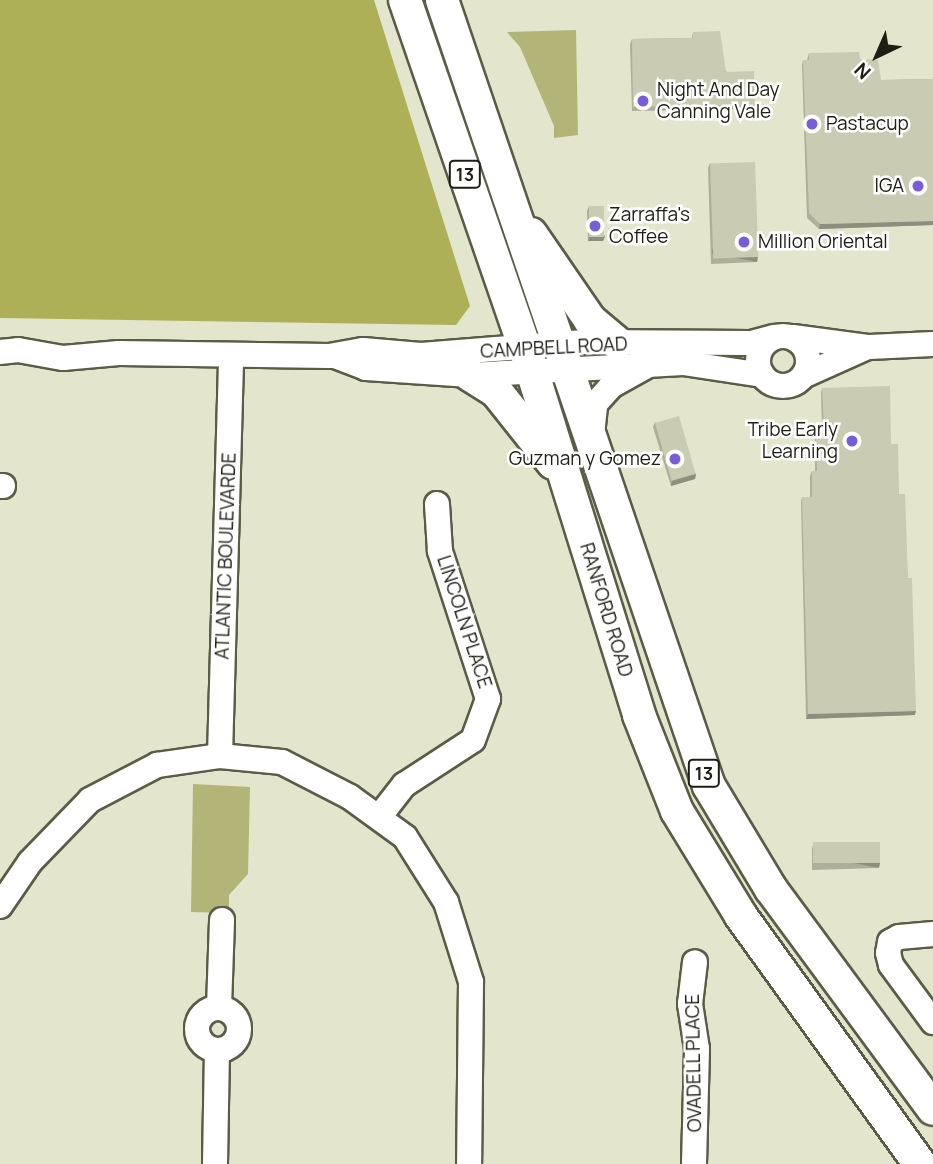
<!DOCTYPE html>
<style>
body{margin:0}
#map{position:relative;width:933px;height:1164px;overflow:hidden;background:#e3e5cc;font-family:Manrope,sans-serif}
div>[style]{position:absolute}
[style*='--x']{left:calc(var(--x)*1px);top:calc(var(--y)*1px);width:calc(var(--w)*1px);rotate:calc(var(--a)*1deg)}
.green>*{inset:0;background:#b3b578}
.forest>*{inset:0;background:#aeb057}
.roads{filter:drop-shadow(2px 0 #5b5c46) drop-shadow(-2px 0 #5b5c46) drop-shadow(0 2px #5b5c46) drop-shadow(0 -2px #5b5c46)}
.minor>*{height:24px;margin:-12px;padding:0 12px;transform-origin:12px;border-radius:12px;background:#fff}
.minor>.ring{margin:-12px;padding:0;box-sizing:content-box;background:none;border:24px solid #fff;border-radius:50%}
.major>*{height:32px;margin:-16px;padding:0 16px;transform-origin:16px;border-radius:16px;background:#fff}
.wall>*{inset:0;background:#aeaf9a}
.shaded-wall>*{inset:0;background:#8d8e7d;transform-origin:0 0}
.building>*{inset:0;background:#cacbb3;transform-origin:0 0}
.dots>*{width:19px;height:19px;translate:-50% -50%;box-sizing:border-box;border:4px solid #fff;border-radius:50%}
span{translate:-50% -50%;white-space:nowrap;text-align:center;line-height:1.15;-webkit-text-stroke:5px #fff;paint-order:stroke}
.shield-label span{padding:2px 5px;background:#fff;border:2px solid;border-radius:5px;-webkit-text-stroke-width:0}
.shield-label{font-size:18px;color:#1e1e15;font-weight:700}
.poi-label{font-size:19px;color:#1e1e15}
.left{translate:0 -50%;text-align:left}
.right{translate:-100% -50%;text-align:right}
.street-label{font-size:19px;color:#1e1e15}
.north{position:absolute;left:842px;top:21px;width:70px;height:70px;-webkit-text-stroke:5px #fff;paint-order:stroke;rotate:224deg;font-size:19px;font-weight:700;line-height:28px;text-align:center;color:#1e1e15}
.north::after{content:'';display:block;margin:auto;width:24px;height:32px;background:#1e1e15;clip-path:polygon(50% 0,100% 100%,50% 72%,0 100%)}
</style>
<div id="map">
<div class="green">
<div style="clip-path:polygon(576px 30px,578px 135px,554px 138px,554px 126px,520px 47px,507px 32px)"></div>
<div style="clip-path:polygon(193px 784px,250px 787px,248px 874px,229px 895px,229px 913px,191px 912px)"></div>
</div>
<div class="forest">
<div style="clip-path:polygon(0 0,374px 0,470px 306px,456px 325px,0 318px)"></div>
</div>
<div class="roads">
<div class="minor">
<div class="ring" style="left:758px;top:336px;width:26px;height:26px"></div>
<div style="--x:793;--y:337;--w:77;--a:7.5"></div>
<div style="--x:869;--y:347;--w:64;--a:-2.7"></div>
<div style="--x:0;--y:352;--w:18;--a:-6"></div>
<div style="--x:18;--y:350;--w:46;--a:10.1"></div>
<div style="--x:63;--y:358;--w:56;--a:-5.1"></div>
<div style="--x:119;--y:353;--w:210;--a:0.8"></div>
<div style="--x:329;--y:356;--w:35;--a:-10"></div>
<div style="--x:363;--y:350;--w:58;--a:4.9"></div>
<div style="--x:421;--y:355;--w:163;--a:-4.6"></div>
<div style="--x:583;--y:342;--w:168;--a:0.3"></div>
<div style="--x:751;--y:343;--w:24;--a:-15"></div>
<div style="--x:335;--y:356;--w:33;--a:21"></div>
<div style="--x:366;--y:368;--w:104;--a:3.9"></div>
<div style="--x:470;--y:375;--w:213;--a:-3.2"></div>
<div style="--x:683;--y:363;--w:80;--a:8.6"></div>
<div style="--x:805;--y:375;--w:66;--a:-24.2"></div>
<div style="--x:592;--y:435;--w:31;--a:-84"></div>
<div style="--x:595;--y:404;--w:24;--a:-48"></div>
<div style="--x:611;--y:386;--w:41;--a:-29.1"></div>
<div style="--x:0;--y:486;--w:3;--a:0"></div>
<div style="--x:220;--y:756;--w:401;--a:-88.4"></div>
<div style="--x:379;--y:817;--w:41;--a:-52"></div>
<div style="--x:404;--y:785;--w:82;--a:-33.1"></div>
<div style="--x:473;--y:740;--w:44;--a:-69.9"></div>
<div style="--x:488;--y:699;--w:156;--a:-108"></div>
<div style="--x:440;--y:551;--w:47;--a:-93.7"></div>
<div style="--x:0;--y:906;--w:53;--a:-55.7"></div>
<div style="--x:30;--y:862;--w:86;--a:-45.9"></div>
<div style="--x:90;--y:800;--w:76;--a:-27.6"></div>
<div style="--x:157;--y:765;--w:64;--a:-8.1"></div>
<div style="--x:220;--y:756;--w:62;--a:5.5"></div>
<div style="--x:282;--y:762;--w:76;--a:27.2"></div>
<div style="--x:350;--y:797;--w:68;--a:36"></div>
<div style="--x:405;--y:837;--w:77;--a:57.8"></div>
<div style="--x:446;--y:902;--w:84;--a:72.6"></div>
<div style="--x:471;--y:982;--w:182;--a:90.6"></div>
<div style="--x:933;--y:934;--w:34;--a:175"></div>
<div style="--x:899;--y:937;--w:10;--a:151"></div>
<div style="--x:890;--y:942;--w:11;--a:100"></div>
<div style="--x:888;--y:953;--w:12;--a:76"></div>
<div style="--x:891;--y:965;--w:71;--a:53.6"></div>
<div style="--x:219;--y:1007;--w:87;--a:-88"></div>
<div class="ring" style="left:197px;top:1008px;width:18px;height:18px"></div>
<div style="--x:215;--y:1164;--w:114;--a:-89"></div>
<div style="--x:694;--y:1164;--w:115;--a:-88.5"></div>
<div style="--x:697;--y:1049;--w:46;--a:-98.8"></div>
<div style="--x:690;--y:1004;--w:42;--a:-83.2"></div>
</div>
<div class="major">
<div style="--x:405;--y:0;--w:368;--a:71"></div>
<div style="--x:525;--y:348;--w:384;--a:72.7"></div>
<div style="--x:639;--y:715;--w:103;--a:68.4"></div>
<div style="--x:677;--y:811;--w:123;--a:58.6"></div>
<div style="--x:741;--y:916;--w:306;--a:54.2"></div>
<div style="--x:442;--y:0;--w:830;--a:71.24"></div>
<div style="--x:709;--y:786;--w:120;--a:59"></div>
<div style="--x:771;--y:889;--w:273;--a:53.6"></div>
<div style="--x:531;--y:234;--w:104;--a:55.5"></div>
<div style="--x:590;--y:320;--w:35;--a:40"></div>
<div style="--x:470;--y:375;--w:31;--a:32"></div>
<div style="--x:496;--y:391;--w:92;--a:51.6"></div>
</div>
</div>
<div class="wall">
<div style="clip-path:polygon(693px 32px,755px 105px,753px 109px,632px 111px,630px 44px,632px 39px,692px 38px)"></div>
<div style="clip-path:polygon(809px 53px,860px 59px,881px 80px,933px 79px,933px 225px,819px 229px,807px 218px,802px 65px,803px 60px,807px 60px)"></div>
<div style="clip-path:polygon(710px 163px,757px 262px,711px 264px,708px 168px)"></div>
<div style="clip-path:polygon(589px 206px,605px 236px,603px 241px,588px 241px,587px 211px)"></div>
<div style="clip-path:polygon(822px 388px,891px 444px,899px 494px,908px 578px,915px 715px,806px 719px,801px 502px,802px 497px,810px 497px,810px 476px,812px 471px,815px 471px,815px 433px,816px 429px,822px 428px,821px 393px)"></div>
<div style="clip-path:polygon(655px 422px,696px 474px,695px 479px,671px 486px,653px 427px)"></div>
<div style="clip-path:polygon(813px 845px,879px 868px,812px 870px,812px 849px)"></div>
</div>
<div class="shaded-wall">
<div style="left:755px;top:105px;width:4px;height:122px;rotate:117deg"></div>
<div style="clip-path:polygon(933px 221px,933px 225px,819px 229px,820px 224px)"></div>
<div style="clip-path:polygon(605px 236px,603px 241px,588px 241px,589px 237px)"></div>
<div style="left:758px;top:257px;width:5px;height:46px;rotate:101deg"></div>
<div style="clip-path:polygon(696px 474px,695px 479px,671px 486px,672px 481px)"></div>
<div style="clip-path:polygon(916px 711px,915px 715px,806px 719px,808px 714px)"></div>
<div style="left:880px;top:863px;width:5px;height:66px;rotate:101deg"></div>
</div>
<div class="building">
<div style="clip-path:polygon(720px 31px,726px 72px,754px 71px,755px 105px,633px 107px,632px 39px,693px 38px,693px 32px)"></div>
<div style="clip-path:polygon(859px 52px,860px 59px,878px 60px,881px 80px,933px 79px,933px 221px,820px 224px,809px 213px,803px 60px,809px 60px,809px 53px)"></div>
<div style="left:755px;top:162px;width:95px;height:45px;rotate:88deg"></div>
<div style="left:589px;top:206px;width:15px;height:31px"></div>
<div style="clip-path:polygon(890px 386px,891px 444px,898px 444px,899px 494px,905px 494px,908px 578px,912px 578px,916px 711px,808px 714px,802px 497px,812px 497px,812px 471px,817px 471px,816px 429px,824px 428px,822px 388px)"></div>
<div style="left:679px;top:416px;width:60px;height:25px;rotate:74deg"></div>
<div style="left:880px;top:842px;width:21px;height:67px;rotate:90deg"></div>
</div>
<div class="dots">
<div style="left:643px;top:101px;background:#775dd7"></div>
<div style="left:812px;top:124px;background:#775dd7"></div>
<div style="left:918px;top:186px;background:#775dd7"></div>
<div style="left:595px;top:226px;background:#775dd7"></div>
<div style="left:744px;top:242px;background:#775dd7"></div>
<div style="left:852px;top:441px;background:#775dd7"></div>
<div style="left:675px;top:459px;background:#775dd7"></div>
</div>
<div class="shield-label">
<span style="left:465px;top:174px">13</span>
<span style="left:704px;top:773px">13</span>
</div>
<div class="poi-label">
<span class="left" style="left:657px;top:101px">Night And Day<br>Canning Vale</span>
<span class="left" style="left:826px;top:124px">Pastacup</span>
<span class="right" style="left:904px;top:186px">IGA</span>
<span class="left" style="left:609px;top:226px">Zarraffa's<br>Coffee</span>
<span class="left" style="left:758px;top:242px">Million Oriental</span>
<span class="right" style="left:838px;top:441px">Tribe Early<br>Learning</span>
<span class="right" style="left:661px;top:459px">Guzman y Gomez</span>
</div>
<div class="street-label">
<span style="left:554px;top:348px;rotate:-3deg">CAMPBELL ROAD</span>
<span style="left:226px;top:556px;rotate:-88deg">ATLANTIC BOULEVARDE</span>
<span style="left:606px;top:610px;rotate:73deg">RANFORD ROAD</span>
<span style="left:464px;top:622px;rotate:72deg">LINCOLN PLACE</span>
<span style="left:694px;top:1063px;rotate:-91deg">OVADELL PLACE</span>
</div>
<div class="north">N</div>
</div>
